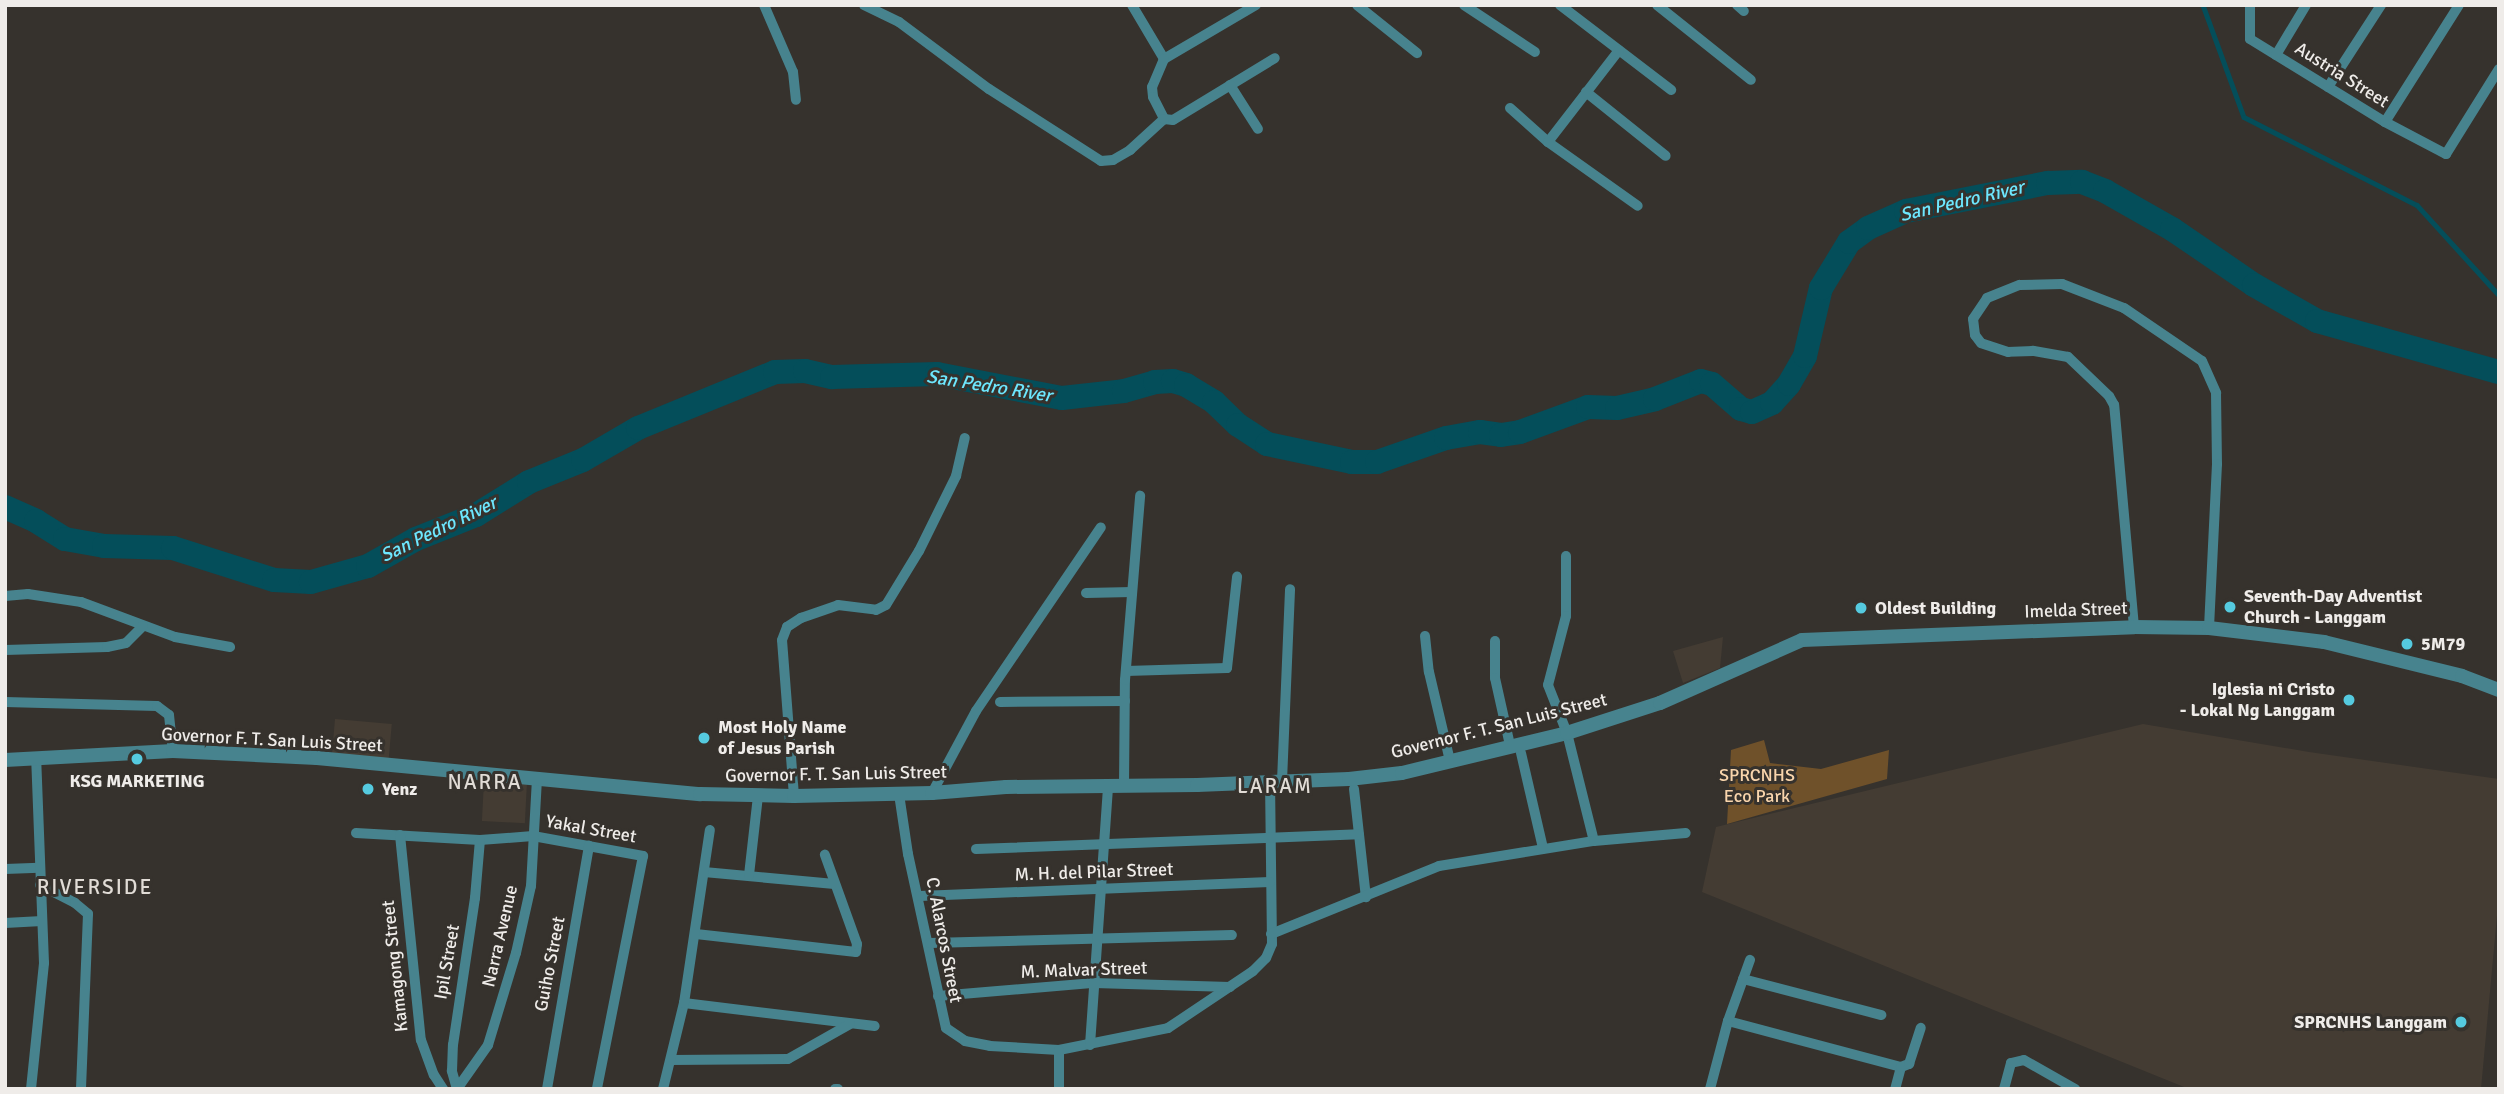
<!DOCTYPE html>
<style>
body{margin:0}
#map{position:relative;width:2504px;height:1094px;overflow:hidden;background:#36322d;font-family:Signika,sans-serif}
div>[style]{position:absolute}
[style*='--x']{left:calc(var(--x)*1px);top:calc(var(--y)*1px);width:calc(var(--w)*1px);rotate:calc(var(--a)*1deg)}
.built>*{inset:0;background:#443c33;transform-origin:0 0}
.green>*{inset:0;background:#6f512a}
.stream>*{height:4.5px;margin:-2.25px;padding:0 2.25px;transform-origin:2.25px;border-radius:2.25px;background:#044e5a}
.river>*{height:24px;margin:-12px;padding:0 12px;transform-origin:12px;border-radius:12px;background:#044e5a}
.minor>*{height:10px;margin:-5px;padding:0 5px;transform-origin:5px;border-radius:5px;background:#47838e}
.tertiary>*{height:14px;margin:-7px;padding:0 7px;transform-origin:7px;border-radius:7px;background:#47838e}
.dots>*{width:19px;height:19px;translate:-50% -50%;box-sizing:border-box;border:4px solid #36322d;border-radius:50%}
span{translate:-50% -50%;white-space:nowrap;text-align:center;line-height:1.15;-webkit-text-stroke:6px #36322d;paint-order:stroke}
.street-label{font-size:18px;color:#efece9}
.poi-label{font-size:18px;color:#efece9;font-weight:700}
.left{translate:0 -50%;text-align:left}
.right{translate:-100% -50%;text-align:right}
.park-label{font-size:18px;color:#f9d5ac}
.water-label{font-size:19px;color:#6de7fe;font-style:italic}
.quarter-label{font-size:21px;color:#e1dcd6;letter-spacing:2px}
.frame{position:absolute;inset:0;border:7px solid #efece9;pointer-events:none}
</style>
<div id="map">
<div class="built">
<div style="clip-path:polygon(1723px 637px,1720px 668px,1683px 683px,1673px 651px)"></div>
<div style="left:335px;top:719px;width:57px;height:38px;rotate:5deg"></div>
<div style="clip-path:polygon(2143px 724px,2309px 752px,2499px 779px,2499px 894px,2481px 1089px,2189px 1089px,1702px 892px,1716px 827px)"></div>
<div style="left:484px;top:781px;width:43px;height:40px;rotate:3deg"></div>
</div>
<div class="green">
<div style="clip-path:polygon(1764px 740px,1770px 763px,1821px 769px,1889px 750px,1887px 779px,1727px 824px,1731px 750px)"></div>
</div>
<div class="stream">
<div style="--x:2203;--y:5;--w:119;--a:69.9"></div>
<div style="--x:2244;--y:117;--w:194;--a:27"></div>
<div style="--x:2417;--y:205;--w:122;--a:47.7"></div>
</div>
<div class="river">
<div style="--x:5;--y:507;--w:34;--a:24"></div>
<div style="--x:36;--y:521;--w:34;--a:32"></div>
<div style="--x:65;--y:539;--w:40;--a:10"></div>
<div style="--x:104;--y:546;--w:69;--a:1.7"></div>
<div style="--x:173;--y:548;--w:106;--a:17.6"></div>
<div style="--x:274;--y:580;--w:37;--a:3"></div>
<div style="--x:311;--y:582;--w:59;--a:-15.7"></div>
<div style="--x:368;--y:566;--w:55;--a:-29.4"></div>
<div style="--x:416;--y:539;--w:65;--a:-21.8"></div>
<div style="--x:476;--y:515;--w:62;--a:-31.9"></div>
<div style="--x:529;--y:482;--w:58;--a:-22.2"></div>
<div style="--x:583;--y:460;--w:64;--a:-30.2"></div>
<div style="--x:638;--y:428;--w:148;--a:-22.2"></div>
<div style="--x:775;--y:372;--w:30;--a:-2"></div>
<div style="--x:805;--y:371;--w:28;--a:13"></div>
<div style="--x:832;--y:377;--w:105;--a:-1.6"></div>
<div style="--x:937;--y:374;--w:127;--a:10.9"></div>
<div style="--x:1062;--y:398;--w:62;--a:-6.4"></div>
<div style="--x:1124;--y:391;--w:32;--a:-16"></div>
<div style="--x:1155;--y:382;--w:18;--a:-3"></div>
<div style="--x:1173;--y:381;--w:14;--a:17"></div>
<div style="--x:1186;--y:385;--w:33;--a:31"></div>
<div style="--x:1214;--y:402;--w:33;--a:44"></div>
<div style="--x:1238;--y:425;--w:35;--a:33"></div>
<div style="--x:1267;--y:444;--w:87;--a:12"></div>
<div style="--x:1352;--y:462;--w:25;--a:0"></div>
<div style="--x:1377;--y:462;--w:73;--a:-19.2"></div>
<div style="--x:1446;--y:438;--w:35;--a:-10"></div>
<div style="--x:1480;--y:432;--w:21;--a:8"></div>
<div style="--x:1501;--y:435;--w:19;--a:-9"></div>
<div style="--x:1520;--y:432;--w:72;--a:-20.2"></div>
<div style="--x:1588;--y:407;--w:29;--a:2"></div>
<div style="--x:1617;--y:408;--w:39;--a:-13"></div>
<div style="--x:1655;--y:399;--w:49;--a:-21.4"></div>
<div style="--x:1701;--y:381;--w:11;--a:15"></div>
<div style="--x:1712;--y:384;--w:38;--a:41"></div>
<div style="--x:1741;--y:409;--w:11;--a:15"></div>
<div style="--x:1752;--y:412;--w:22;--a:-24"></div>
<div style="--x:1772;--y:403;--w:25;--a:-48"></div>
<div style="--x:1789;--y:384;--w:32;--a:-60"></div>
<div style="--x:1805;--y:356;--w:70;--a:-76.8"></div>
<div style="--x:1821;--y:288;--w:54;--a:-58.7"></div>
<div style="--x:1849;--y:242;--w:24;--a:-36"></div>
<div style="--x:1868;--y:228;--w:42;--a:-24.1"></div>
<div style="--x:1906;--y:211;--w:145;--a:-11.2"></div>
<div style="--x:2048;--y:183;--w:34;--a:-2"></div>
<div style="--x:2082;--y:182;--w:25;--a:21"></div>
<div style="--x:2105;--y:191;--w:77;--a:29.6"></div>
<div style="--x:2172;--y:229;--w:99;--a:34.3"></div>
<div style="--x:2254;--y:285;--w:73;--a:29.7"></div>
<div style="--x:2317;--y:321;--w:189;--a:15.7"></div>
</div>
<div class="minor">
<div style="--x:764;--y:5;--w:73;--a:66.6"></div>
<div style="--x:793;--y:72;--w:28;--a:84"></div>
<div style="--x:864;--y:5;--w:39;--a:26"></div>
<div style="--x:899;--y:22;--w:112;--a:36.7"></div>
<div style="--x:989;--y:89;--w:133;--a:32.7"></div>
<div style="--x:1101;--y:161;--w:12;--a:-5"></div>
<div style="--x:1113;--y:160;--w:20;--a:-30"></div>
<div style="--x:1130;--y:150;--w:46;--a:-42.4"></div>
<div style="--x:1132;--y:5;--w:63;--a:59.3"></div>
<div style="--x:1256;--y:5;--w:107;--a:149.6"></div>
<div style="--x:1164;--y:59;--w:30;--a:113"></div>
<div style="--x:1152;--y:87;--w:10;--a:84"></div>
<div style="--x:1153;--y:97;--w:25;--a:63"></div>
<div style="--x:1164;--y:119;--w:9;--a:6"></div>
<div style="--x:1173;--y:120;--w:119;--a:-31.3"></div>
<div style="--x:1357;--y:5;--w:77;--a:38.7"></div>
<div style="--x:1464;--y:5;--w:85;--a:33.5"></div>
<div style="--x:1560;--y:5;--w:140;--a:37.4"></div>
<div style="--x:1657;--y:5;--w:120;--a:38.6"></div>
<div style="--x:1737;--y:5;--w:9;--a:41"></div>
<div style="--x:2250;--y:5;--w:34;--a:90"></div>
<div style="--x:2250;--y:39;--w:158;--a:31.6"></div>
<div style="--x:2385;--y:122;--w:69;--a:27.7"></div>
<div style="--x:2446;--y:154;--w:100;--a:-58.1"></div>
<div style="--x:2276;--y:55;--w:58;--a:-59"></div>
<div style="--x:1230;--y:85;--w:52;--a:57.5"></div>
<div style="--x:2328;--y:87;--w:98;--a:-57.1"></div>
<div style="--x:1586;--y:92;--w:102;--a:38.7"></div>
<div style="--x:1510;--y:108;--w:51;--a:41.8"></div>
<div style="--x:1548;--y:142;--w:110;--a:35.4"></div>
<div style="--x:2385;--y:122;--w:138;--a:-57.7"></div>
<div style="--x:1548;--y:142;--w:116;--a:-52.3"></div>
<div style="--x:1566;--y:556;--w:60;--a:90"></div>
<div style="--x:1566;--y:616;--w:71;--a:104.6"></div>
<div style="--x:1548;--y:685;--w:52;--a:68.4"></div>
<div style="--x:1567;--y:733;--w:111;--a:76"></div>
<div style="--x:1086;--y:593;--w:46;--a:-1.2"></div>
<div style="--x:5;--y:596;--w:23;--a:-5"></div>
<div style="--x:28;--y:594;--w:54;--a:8.6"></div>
<div style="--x:81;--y:602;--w:100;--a:20.4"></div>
<div style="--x:175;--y:637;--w:56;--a:10.3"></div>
<div style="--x:2134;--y:627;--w:223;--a:-95.1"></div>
<div style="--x:2114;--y:405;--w:10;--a:-119"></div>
<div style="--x:2109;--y:396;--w:57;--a:-136.4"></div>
<div style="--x:2068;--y:357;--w:36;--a:-170"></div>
<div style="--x:2033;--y:351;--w:25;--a:178"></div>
<div style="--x:2008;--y:352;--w:28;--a:-162"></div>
<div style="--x:1981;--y:343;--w:10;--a:-127"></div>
<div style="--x:1975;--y:335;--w:16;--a:-97"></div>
<div style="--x:1973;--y:319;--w:25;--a:-56"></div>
<div style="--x:1987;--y:298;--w:35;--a:-22"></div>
<div style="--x:2020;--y:285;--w:42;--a:-1.4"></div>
<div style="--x:2062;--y:284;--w:66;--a:21.2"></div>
<div style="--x:2124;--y:308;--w:94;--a:34.2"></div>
<div style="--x:2202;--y:361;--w:35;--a:66"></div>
<div style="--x:2216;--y:393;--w:71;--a:89.2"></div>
<div style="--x:2217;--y:464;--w:164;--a:92.8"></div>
<div style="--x:1425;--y:636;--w:36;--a:84"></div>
<div style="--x:1429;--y:672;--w:91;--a:76.7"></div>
<div style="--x:1495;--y:641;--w:37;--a:90"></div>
<div style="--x:1495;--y:678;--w:69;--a:77.4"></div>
<div style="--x:5;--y:650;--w:102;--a:-1.7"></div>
<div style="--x:107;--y:647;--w:19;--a:-12"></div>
<div style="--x:126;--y:643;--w:24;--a:-45"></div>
<div style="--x:1126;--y:671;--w:101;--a:-1.7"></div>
<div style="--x:1227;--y:668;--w:92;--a:-83.7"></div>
<div style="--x:5;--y:702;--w:152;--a:1.5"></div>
<div style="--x:157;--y:706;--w:15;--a:37"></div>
<div style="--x:169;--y:715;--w:36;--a:84"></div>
<div style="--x:1000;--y:702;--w:125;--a:-0.5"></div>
<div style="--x:1521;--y:753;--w:98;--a:77"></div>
<div style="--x:1282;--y:781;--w:192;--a:-87.6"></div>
<div style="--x:1124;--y:786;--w:106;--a:-89.5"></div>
<div style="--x:1125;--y:680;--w:185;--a:-85.3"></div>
<div style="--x:1354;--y:789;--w:109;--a:83.7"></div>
<div style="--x:932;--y:793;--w:93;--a:-61.8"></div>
<div style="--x:976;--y:711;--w:222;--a:-55.8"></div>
<div style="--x:899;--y:794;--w:61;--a:81.5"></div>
<div style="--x:908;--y:854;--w:178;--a:77.7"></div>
<div style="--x:946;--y:1028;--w:23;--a:34"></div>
<div style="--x:965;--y:1041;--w:25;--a:11"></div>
<div style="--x:990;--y:1046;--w:69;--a:3.3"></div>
<div style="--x:1059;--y:1050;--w:111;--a:-11.4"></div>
<div style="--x:1168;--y:1028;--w:102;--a:-33.8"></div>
<div style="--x:1253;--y:971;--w:18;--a:-45"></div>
<div style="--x:1266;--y:958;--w:15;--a:-67"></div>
<div style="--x:1272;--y:944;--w:162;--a:-90.7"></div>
<div style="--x:794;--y:796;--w:156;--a:-94.4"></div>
<div style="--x:782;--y:640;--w:14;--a:-69"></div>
<div style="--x:787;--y:627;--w:17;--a:-33"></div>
<div style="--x:801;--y:618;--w:39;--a:-19"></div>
<div style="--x:838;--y:605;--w:38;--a:7"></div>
<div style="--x:876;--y:610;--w:11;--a:-27"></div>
<div style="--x:886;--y:605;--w:63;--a:-58.6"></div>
<div style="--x:919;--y:551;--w:84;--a:-63.7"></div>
<div style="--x:956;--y:476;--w:39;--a:-77"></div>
<div style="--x:356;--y:833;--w:124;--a:3.2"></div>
<div style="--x:480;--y:840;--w:53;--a:-4.3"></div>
<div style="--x:533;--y:836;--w:112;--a:10.3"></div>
<div style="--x:643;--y:856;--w:237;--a:101.2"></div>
<div style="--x:400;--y:835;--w:206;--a:84.2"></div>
<div style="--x:421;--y:1040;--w:37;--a:70"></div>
<div style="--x:434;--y:1075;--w:17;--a:57"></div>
<div style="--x:976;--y:849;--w:383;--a:-2.2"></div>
<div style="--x:5;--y:869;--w:34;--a:-2"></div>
<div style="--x:704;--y:872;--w:131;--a:5.3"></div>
<div style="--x:749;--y:875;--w:80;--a:-83.5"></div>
<div style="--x:40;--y:885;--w:39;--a:27"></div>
<div style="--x:75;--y:903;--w:17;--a:40"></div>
<div style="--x:88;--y:914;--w:175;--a:92.3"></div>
<div style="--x:920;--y:896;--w:350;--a:-2.3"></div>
<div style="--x:5;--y:923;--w:37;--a:-3"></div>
<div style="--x:696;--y:934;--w:161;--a:6.4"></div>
<div style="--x:856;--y:952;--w:8;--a:-83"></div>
<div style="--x:857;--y:944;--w:95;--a:-109.8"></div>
<div style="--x:1271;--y:934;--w:181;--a:-22"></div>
<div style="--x:1439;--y:866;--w:157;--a:-9.2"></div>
<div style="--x:1594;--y:841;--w:92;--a:-5"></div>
<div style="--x:930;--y:943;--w:302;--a:-1.5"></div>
<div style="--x:1743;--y:979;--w:143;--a:14.6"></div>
<div style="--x:938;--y:996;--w:157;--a:-4.8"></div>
<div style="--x:1094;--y:983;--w:136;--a:1.7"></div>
<div style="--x:684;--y:1003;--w:192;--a:6.9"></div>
<div style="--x:1728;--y:1021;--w:179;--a:14.9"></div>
<div style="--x:1901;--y:1067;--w:23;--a:105"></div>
<div style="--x:1090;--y:1045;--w:261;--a:-86"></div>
<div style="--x:1059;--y:1050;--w:39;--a:90"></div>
<div style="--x:671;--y:1060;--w:117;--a:-0.5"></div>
<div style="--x:788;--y:1059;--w:71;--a:-29.4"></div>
<div style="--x:1901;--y:1067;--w:9;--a:-21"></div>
<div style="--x:1909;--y:1064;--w:38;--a:-72"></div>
<div style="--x:31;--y:1089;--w:127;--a:-84.1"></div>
<div style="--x:44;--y:963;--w:205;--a:-92.2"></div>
<div style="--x:457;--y:1089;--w:54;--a:-54.8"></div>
<div style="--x:488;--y:1045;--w:96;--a:-73.1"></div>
<div style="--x:516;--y:953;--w:69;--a:-77.4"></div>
<div style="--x:531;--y:886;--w:106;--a:-86.8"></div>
<div style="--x:457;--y:1089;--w:19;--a:-106"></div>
<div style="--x:452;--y:1071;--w:26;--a:-88"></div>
<div style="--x:453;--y:1045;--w:149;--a:-81.5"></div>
<div style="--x:475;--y:898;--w:58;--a:-85.1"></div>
<div style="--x:547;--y:1089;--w:247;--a:-80.2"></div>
<div style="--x:663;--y:1089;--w:89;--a:-76.3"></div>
<div style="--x:684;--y:1003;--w:175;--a:-81.5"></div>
<div style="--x:835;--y:1089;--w:3;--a:0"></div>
<div style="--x:1710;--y:1089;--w:70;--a:-75.2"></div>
<div style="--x:1728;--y:1021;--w:65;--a:-70.2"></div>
<div style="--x:2004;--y:1089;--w:27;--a:-75"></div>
<div style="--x:2011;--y:1063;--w:13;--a:-13"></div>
<div style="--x:2024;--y:1060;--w:59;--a:29.6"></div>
</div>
<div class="tertiary">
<div style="--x:5;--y:760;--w:168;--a:-3.1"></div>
<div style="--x:173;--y:751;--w:144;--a:2.8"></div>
<div style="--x:317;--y:758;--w:385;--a:5.4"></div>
<div style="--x:700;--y:794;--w:94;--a:1.2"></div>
<div style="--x:794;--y:796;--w:138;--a:-1.2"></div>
<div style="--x:932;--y:793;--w:74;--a:-4.6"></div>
<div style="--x:1006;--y:787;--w:191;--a:-0.6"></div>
<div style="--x:1197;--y:785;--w:152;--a:-2.3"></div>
<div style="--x:1349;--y:779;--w:53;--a:-6.5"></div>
<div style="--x:1402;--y:773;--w:170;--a:-13.6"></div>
<div style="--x:1567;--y:733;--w:98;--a:-17.9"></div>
<div style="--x:1660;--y:703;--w:155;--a:-23.9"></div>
<div style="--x:1802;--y:640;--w:332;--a:-2.2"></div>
<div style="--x:2134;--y:627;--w:75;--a:0.8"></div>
<div style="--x:2209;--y:628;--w:116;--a:6.9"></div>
<div style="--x:2324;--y:642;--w:142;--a:13.8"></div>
<div style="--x:2462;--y:676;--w:40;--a:21"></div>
</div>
<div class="dots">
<div style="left:2230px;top:607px;background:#55cadf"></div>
<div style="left:1861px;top:608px;background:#55cadf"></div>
<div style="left:2407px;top:644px;background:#55cadf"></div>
<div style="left:2349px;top:700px;background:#55cadf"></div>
<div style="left:704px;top:738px;background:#55cadf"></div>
<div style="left:137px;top:759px;background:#55cadf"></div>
<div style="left:368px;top:789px;background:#55cadf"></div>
<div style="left:2461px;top:1022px;background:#55cadf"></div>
</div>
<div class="street-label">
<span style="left:2342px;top:75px;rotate:32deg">Austria Street</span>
<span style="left:2076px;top:610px;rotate:-2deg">Imelda Street</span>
<span style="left:1499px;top:726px;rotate:-14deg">Governor F. T. San Luis Street</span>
<span style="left:272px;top:740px;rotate:3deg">Governor F. T. San Luis Street</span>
<span style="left:836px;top:774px;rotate:-1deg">Governor F. T. San Luis Street</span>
<span style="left:591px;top:829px;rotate:10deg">Yakal Street</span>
<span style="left:1094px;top:872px;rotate:-2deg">M. H. del Pilar Street</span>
<span style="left:500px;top:936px;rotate:-77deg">Narra Avenue</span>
<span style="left:944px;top:940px;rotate:79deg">C. Alarcos Street</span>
<span style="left:447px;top:962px;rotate:-80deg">Ipil Street</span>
<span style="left:550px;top:964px;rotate:-79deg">Guiho Street</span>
<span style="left:395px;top:966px;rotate:-96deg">Kamagong Street</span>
<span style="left:1084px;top:970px;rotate:-2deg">M. Malvar Street</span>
</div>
<div class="poi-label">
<span class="left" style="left:2244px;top:607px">Seventh-Day Adventist<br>Church - Langgam</span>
<span class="left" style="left:1875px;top:608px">Oldest Building</span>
<span class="left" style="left:2421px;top:644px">5M79</span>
<span class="right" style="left:2335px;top:700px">Iglesia ni Cristo<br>- Lokal Ng Langgam</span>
<span class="left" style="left:718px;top:738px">Most Holy Name<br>of Jesus Parish</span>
<span style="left:137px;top:781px">KSG MARKETING</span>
<span class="left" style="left:382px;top:789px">Yenz</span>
<span class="right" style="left:2447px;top:1022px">SPRCNHS Langgam</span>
</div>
<div class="park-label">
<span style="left:1757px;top:786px">SPRCNHS<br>Eco Park</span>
</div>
<div class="water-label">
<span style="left:1962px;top:202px;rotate:-13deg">San Pedro River</span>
<span style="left:989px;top:387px;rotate:9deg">San Pedro River</span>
<span style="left:439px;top:530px;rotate:-26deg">San Pedro River</span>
</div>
<div class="quarter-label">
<span style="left:485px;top:782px">NARRA</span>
<span style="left:1275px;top:786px">LARAM</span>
<span style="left:95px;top:887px">RIVERSIDE</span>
</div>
<div class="frame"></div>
</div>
